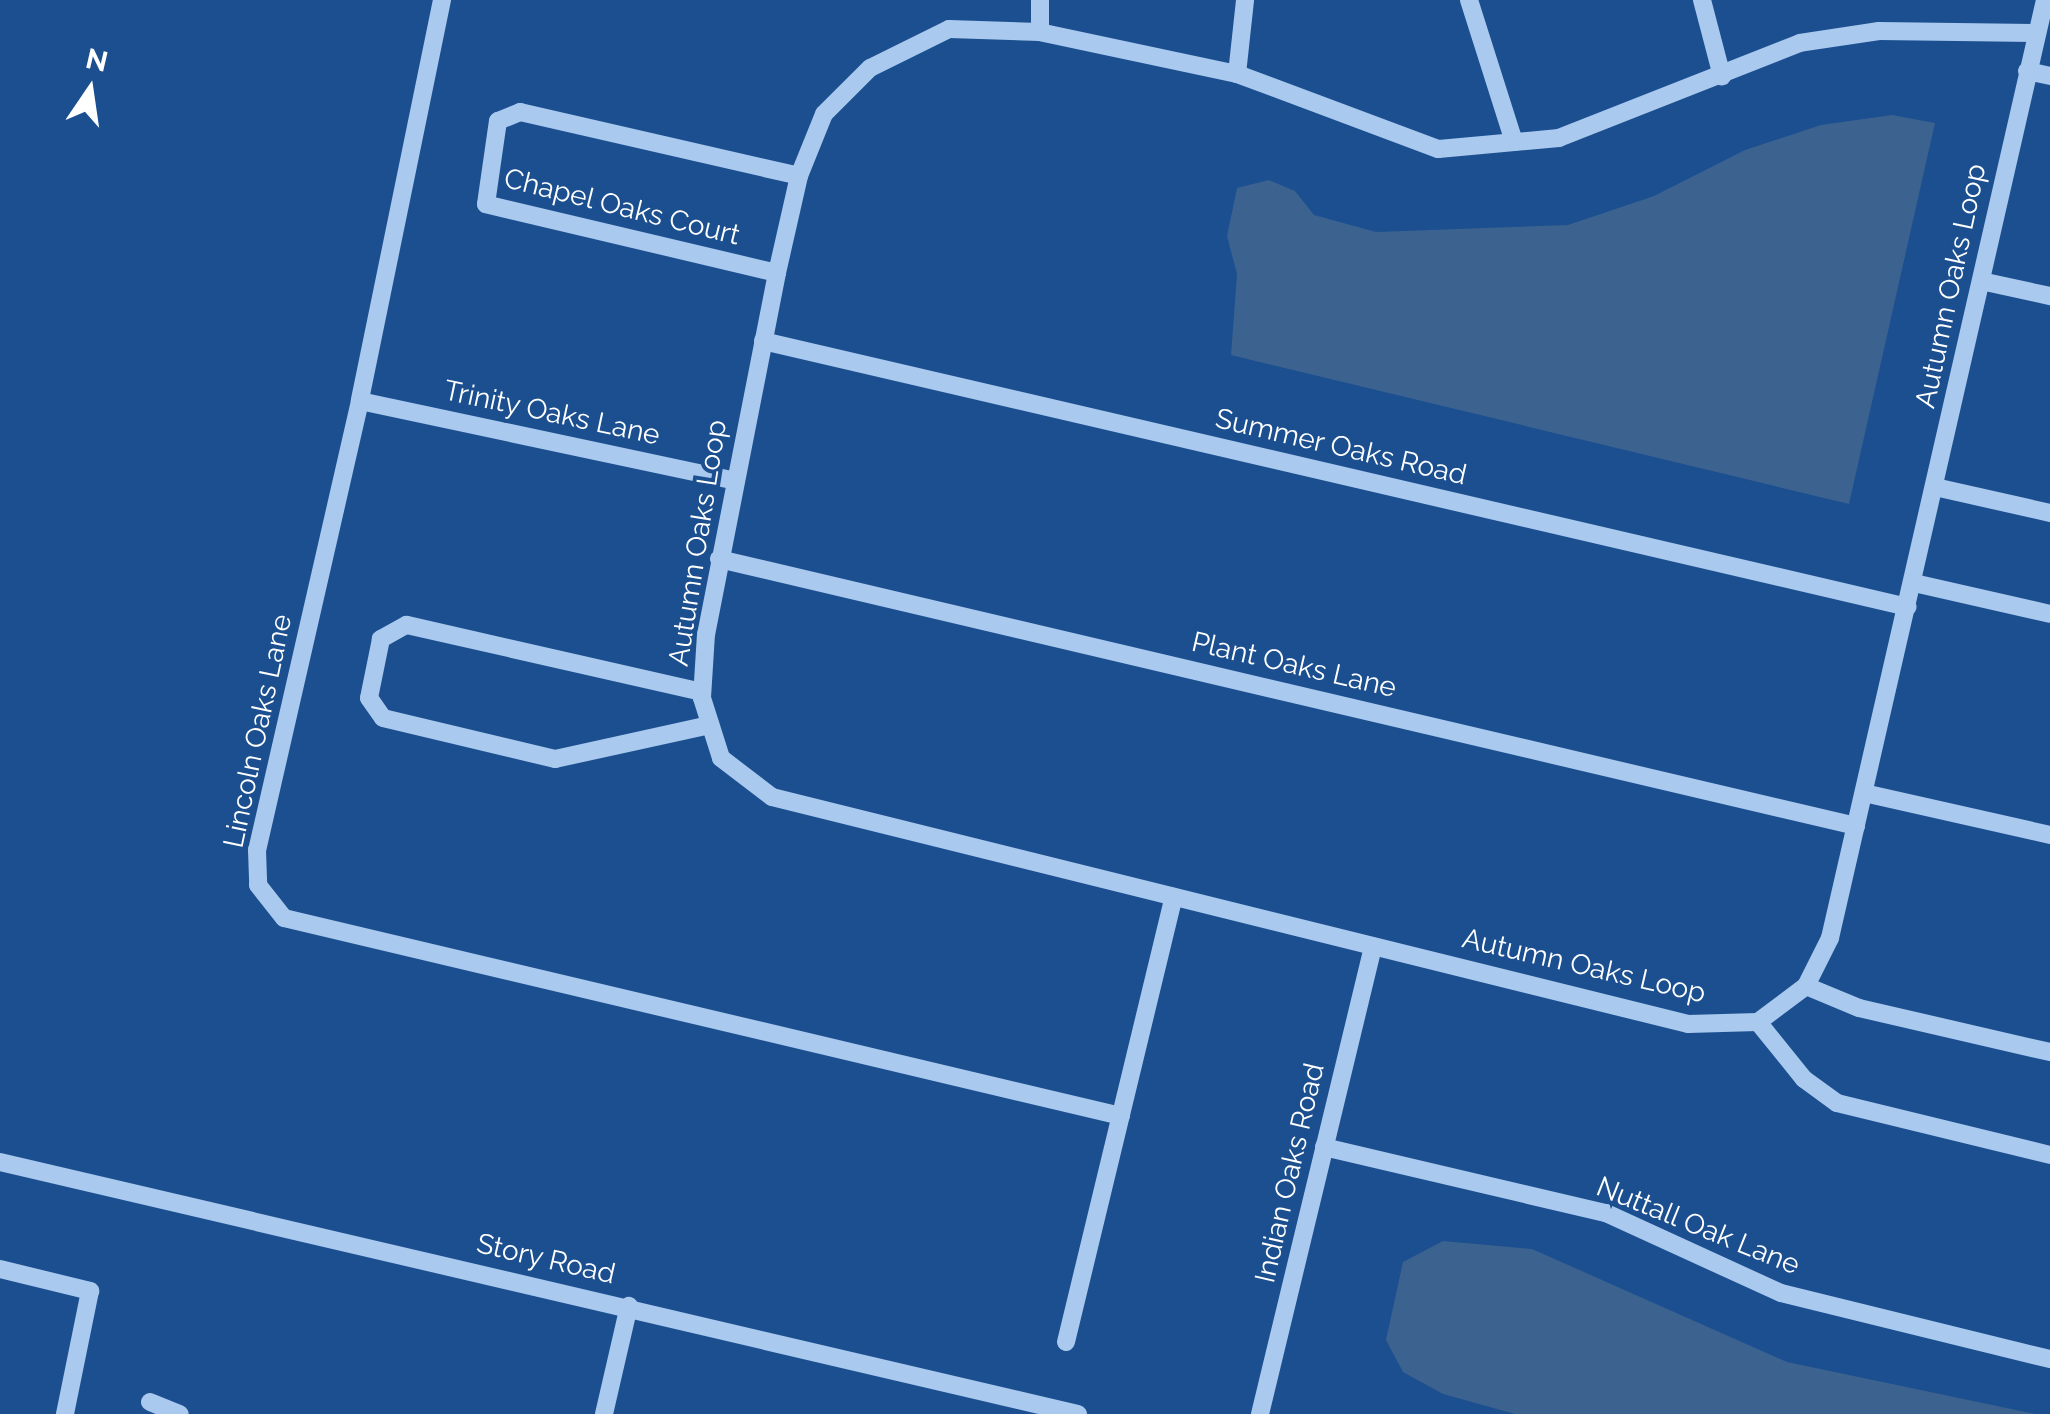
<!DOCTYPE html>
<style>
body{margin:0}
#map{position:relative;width:2050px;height:1414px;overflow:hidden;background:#1b4f8f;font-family:Raleway,sans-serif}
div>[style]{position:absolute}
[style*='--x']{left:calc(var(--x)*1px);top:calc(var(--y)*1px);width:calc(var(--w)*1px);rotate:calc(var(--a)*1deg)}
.water>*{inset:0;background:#3c6290}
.minor>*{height:18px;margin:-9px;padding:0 9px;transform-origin:9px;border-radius:9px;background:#a9c9ee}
span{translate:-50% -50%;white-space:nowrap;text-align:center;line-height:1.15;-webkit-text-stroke:8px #1b4f8f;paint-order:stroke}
.street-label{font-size:28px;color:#fff}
.north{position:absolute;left:40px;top:40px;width:100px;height:100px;-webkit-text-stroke:8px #1b4f8f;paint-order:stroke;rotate:13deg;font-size:28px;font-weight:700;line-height:40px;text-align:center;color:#fff}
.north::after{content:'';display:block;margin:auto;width:35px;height:45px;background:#fff;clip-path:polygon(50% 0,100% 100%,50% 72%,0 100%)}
</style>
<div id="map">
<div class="water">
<div style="clip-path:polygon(1892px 115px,1935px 123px,1849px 504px,1231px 355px,1237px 274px,1227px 236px,1237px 188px,1269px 180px,1295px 191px,1314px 215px,1376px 232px,1568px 225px,1654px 196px,1745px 150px,1821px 125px)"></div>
<div style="clip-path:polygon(1443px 1241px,1532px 1249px,1787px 1362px,2035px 1414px,1515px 1414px,1443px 1394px,1403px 1372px,1386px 1340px,1403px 1262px)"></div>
</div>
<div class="minor">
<div style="--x:442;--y:0;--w:409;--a:101.6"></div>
<div style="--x:360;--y:401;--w:461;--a:102.9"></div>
<div style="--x:257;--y:850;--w:35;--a:88"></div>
<div style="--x:258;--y:885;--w:42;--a:51.8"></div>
<div style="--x:284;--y:918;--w:860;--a:13.31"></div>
<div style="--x:1469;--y:0;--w:149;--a:72.4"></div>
<div style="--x:1702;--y:0;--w:79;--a:75.3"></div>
<div style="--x:1040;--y:32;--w:32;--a:-90"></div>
<div style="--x:2037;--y:33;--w:158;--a:-179.3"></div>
<div style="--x:1879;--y:31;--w:80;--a:171.4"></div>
<div style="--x:1800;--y:43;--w:259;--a:158.5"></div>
<div style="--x:1559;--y:138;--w:121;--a:174.8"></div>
<div style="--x:1438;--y:149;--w:215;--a:-159.5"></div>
<div style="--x:1237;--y:74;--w:201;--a:-168"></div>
<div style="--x:1040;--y:32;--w:91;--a:-178.1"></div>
<div style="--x:949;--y:29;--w:88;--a:153.7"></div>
<div style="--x:870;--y:68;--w:65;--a:135"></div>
<div style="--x:824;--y:114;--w:67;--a:112"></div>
<div style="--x:799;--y:176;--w:99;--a:102.8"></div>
<div style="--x:777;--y:273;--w:368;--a:101.1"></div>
<div style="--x:706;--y:634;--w:64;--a:93.6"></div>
<div style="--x:702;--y:698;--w:63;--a:72.4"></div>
<div style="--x:721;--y:758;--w:64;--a:37.4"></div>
<div style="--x:772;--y:797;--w:944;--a:13.92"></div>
<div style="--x:1688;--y:1024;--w:70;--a:-1.6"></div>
<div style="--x:1758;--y:1022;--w:60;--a:-36.9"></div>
<div style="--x:1806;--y:986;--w:54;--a:-63.4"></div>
<div style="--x:1830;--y:938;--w:962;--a:-77.09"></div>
<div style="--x:2027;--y:71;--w:24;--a:12"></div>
<div style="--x:1237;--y:74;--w:74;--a:-83.8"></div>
<div style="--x:777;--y:273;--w:299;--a:-166.7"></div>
<div style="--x:486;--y:204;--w:84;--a:-81.8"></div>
<div style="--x:498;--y:121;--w:24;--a:-22"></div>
<div style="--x:520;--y:112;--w:286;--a:12.9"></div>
<div style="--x:1981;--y:281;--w:71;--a:12.3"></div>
<div style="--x:763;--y:341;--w:1175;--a:13.08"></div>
<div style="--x:360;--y:401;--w:381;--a:12"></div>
<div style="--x:1935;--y:487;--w:118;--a:12.7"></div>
<div style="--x:719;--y:559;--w:1168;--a:13.22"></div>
<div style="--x:1914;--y:583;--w:139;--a:12.8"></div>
<div style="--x:702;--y:692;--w:303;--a:-167.2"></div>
<div style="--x:406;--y:625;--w:29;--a:151"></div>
<div style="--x:381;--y:639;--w:60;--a:101.5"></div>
<div style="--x:369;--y:698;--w:24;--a:55"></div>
<div style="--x:383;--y:718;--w:177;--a:13.4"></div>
<div style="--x:555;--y:759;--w:159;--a:-12.4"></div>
<div style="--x:1864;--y:793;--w:191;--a:12.7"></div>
<div style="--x:1806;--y:986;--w:57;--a:22.5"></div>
<div style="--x:1859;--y:1008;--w:196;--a:13"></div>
<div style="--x:1758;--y:1022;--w:73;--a:51.1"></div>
<div style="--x:1804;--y:1079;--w:41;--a:36"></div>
<div style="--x:1837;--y:1103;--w:219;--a:13.7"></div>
<div style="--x:1324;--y:1147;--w:290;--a:13.2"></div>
<div style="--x:1606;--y:1213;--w:192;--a:24.6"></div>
<div style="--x:1781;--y:1293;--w:277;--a:13.8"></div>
<div style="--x:0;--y:1162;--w:1107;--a:13.16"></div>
<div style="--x:0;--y:1269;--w:93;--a:13.7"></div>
<div style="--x:90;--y:1291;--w:126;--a:101.5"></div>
<div style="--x:1066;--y:1342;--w:458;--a:-76.4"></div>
<div style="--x:150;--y:1402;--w:32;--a:22"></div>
<div style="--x:604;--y:1414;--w:111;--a:-77"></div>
<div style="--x:1260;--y:1414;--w:481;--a:-76.4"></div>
</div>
<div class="street-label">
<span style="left:622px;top:207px;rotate:14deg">Chapel Oaks Court</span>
<span style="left:1951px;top:286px;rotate:-78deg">Autumn Oaks Loop</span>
<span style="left:552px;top:413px;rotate:12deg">Trinity Oaks Lane</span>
<span style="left:1341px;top:447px;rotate:13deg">Summer Oaks Road</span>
<span style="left:698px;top:543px;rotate:-81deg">Autumn Oaks Loop</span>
<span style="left:1294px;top:665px;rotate:13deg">Plant Oaks Lane</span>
<span style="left:258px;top:731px;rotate:-78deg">Lincoln Oaks Lane</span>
<span style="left:1584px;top:966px;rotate:13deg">Autumn Oaks Loop</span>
<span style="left:1290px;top:1173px;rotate:-77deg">Indian Oaks Road</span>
<span style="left:1698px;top:1226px;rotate:22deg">Nuttall Oak Lane</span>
<span style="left:546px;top:1259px;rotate:13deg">Story Road</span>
</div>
<div class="north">N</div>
</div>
